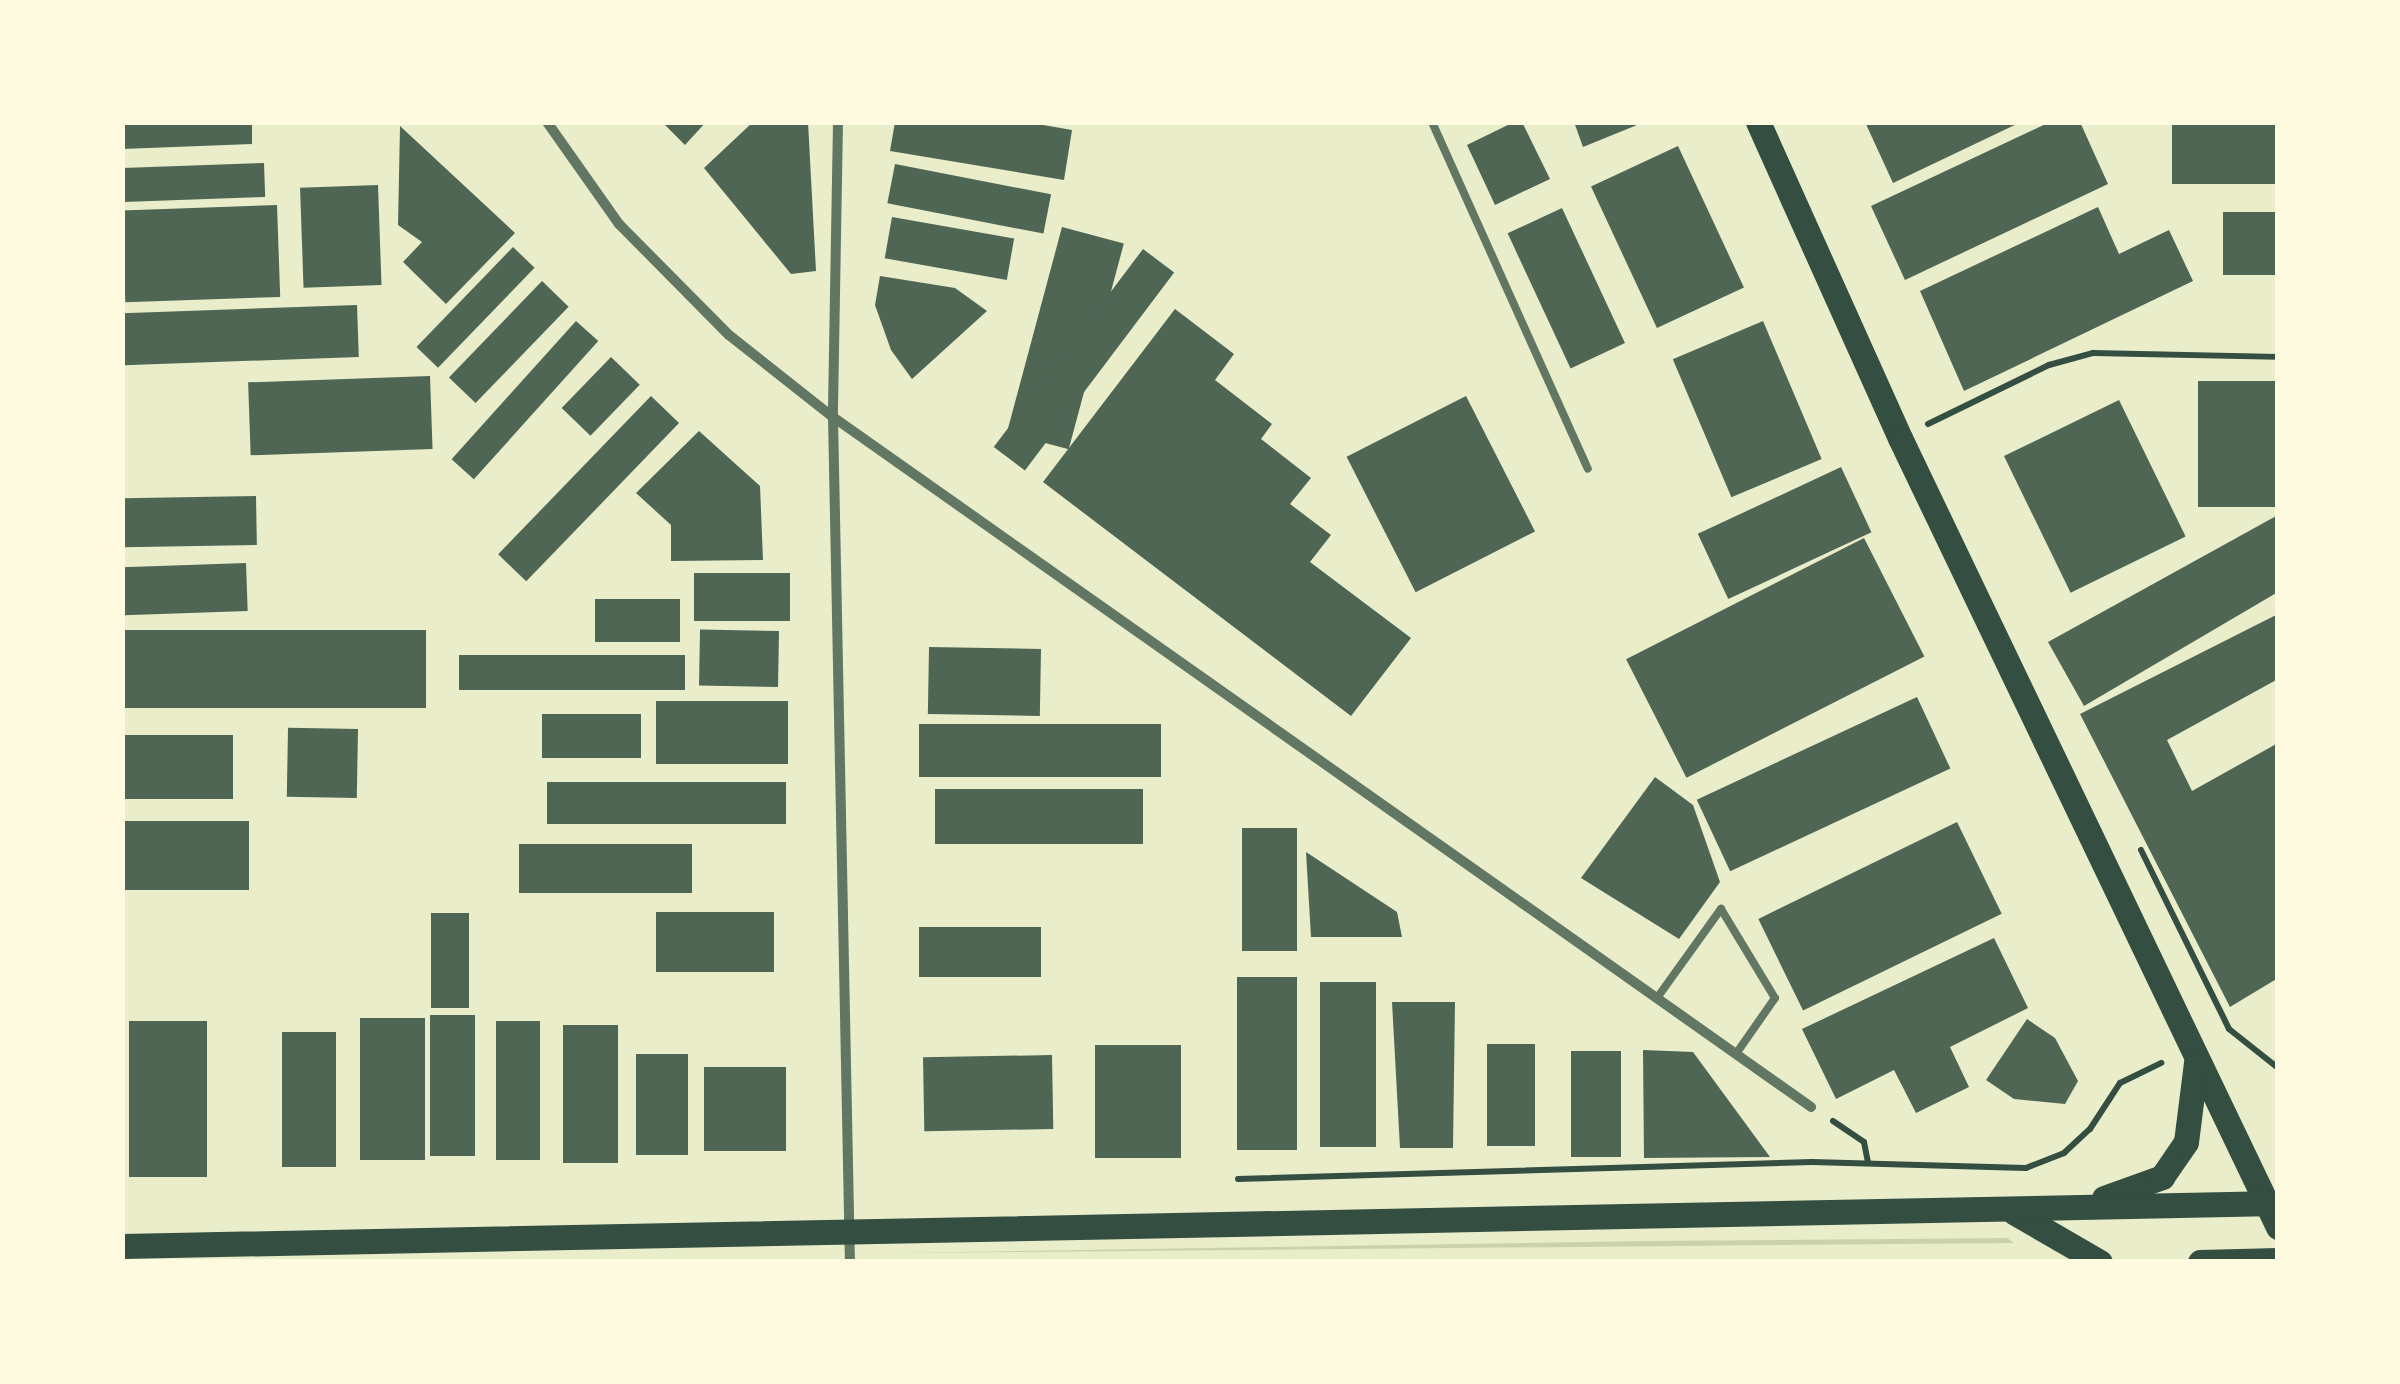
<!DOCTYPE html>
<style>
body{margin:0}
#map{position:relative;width:2400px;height:1384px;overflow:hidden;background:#e9edc9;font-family:"PT Sans Narrow",sans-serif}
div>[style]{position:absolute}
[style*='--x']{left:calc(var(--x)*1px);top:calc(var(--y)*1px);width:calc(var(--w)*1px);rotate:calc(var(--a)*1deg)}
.green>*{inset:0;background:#cad2ad}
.building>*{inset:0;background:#4f6655;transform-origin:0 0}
.path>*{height:6px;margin:-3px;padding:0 3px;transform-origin:3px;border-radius:3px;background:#344e41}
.service>*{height:8px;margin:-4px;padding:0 4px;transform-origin:4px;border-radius:4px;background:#617663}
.minor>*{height:10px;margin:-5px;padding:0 5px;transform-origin:5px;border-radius:5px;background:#617663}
.primary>*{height:25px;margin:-12.5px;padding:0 12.5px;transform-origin:12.5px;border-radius:12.5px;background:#344e41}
span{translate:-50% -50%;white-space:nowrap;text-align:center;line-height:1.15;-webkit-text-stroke:10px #fefae0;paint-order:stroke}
.frame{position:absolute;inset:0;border:125px solid #fefae0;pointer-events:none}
</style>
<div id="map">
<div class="green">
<div style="clip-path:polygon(2007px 1238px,2014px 1243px,896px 1253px,1648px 1241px)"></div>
</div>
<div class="building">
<div style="clip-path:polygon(122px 122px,252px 122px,252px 144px,122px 149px)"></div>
<div style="clip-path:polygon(662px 122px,706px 122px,685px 145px)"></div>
<div style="clip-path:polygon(753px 122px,808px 122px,816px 271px,791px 274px,704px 168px)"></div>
<div style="clip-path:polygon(895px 122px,1026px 122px,1072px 130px,1064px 180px,890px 151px)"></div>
<div style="clip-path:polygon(1514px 122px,1522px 122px,1550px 179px,1495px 205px,1467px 145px)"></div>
<div style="clip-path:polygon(1574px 122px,1642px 122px,1642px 123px,1583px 147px)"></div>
<div style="clip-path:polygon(1865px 122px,2021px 122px,1893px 183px)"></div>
<div style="clip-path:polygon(2050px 122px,2080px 122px,2108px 184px,1905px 280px,1871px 206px)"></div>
<div style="left:2172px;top:122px;width:106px;height:62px"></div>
<div style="clip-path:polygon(400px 126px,515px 233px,446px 304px,403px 262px,422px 242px,398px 225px)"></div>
<div style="left:1678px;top:146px;width:156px;height:96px;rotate:65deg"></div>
<div style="left:264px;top:163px;width:34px;height:142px;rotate:88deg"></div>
<div style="left:895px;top:164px;width:159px;height:40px;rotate:11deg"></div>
<div style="left:378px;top:185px;width:100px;height:78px;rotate:88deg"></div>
<div style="left:277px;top:205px;width:92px;height:155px;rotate:88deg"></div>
<div style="clip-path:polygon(2098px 207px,2119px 254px,2169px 230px,2193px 281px,1964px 391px,1920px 291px)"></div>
<div style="left:1562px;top:208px;width:149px;height:60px;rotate:65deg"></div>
<div style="left:2278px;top:212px;width:63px;height:55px;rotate:90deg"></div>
<div style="left:892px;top:217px;width:124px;height:42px;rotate:10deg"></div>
<div style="left:1062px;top:227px;width:64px;height:213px;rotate:15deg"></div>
<div style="left:513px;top:247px;width:30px;height:139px;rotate:44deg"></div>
<div style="left:1143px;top:249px;width:39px;height:248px;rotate:37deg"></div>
<div style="clip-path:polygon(880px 276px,955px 288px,987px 311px,912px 379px,891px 350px,875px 305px)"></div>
<div style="left:542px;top:281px;width:37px;height:134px;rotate:44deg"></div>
<div style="left:357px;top:305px;width:52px;height:235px;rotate:88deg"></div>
<div style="clip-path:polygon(1175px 309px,1234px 354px,1215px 380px,1272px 424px,1261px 439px,1311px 478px,1290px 504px,1331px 535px,1310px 562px,1411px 638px,1351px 716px,1043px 482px)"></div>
<div style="left:576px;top:321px;width:30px;height:186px;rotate:42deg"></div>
<div style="left:1763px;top:321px;width:150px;height:98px;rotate:67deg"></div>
<div style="left:611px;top:357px;width:40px;height:71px;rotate:44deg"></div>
<div style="left:430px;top:376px;width:73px;height:182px;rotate:88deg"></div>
<div style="left:2278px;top:381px;width:126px;height:80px;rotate:90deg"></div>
<div style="left:651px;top:396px;width:39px;height:220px;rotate:44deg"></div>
<div style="left:1466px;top:396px;width:152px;height:134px;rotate:63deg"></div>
<div style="left:2119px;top:400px;width:152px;height:128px;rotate:64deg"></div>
<div style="clip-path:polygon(699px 431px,760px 486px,763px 560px,671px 561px,671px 525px,636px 493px)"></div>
<div style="left:1841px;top:467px;width:72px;height:158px;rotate:65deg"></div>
<div style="left:256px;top:496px;width:49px;height:134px;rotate:89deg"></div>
<div style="clip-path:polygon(2278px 515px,2278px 592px,2084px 706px,2048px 642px)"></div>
<div style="left:1864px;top:538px;width:133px;height:267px;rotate:63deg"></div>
<div style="left:246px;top:563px;width:48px;height:124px;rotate:88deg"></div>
<div style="left:694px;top:573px;width:96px;height:48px"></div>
<div style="left:680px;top:599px;width:43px;height:85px;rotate:90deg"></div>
<div style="clip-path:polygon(2278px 614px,2278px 679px,2167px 740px,2192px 791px,2278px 743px,2278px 978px,2230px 1007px,2080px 714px)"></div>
<div style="left:426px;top:630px;width:78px;height:304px;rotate:90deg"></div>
<div style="left:779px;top:631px;width:56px;height:79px;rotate:91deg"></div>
<div style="left:1041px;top:649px;width:67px;height:112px;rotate:91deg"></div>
<div style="left:685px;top:655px;width:35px;height:226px;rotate:90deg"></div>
<div style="left:1917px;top:697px;width:79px;height:243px;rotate:65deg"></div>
<div style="left:656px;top:701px;width:132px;height:63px"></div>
<div style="left:641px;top:714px;width:44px;height:99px;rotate:90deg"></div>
<div style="left:1161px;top:724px;width:53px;height:242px;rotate:90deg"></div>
<div style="left:358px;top:729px;width:69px;height:70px;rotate:91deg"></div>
<div style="left:233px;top:735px;width:64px;height:111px;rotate:90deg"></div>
<div style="clip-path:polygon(1655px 777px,1693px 805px,1720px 882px,1679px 939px,1581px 878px)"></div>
<div style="left:786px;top:782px;width:42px;height:239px;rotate:90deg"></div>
<div style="left:1143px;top:789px;width:55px;height:208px;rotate:90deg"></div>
<div style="left:249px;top:821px;width:69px;height:127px;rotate:90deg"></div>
<div style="left:1957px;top:822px;width:102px;height:221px;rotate:64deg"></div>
<div style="left:1242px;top:828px;width:55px;height:123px"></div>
<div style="left:692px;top:844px;width:49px;height:173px;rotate:90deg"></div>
<div style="clip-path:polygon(1306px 852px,1397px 912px,1402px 937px,1311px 937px)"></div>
<div style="left:774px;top:912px;width:60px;height:118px;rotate:90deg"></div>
<div style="left:431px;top:913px;width:38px;height:95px"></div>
<div style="left:1041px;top:927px;width:50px;height:122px;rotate:90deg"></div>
<div style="clip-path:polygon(1994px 938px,2028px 1008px,1950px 1047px,1969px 1087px,1916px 1113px,1894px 1070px,1836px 1099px,1802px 1029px)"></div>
<div style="left:1297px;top:977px;width:173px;height:60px;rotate:90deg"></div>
<div style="left:1376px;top:982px;width:165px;height:56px;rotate:90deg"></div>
<div style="clip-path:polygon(1392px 1002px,1455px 1002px,1453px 1148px,1400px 1148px)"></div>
<div style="left:475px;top:1015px;width:141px;height:45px;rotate:90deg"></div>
<div style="left:425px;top:1018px;width:142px;height:65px;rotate:90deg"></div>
<div style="clip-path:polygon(2027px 1019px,2055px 1038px,2078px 1081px,2065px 1104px,2014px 1099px,1986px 1080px)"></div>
<div style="left:129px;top:1021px;width:78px;height:156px"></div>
<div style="left:496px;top:1021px;width:44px;height:139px"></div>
<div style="left:618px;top:1025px;width:138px;height:55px;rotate:90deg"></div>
<div style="left:336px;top:1032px;width:135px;height:54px;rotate:90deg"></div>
<div style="left:1535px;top:1044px;width:102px;height:48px;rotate:90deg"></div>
<div style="left:1181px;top:1045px;width:113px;height:86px;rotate:90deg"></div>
<div style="clip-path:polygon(1643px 1050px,1693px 1052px,1770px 1157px,1644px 1158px)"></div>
<div style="left:1621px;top:1051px;width:106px;height:50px;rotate:90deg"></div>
<div style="left:636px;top:1054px;width:52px;height:101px"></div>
<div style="left:1052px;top:1055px;width:74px;height:129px;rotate:89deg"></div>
<div style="left:704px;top:1067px;width:82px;height:84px"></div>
</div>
<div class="path">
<div style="--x:1928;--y:424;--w:135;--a:-26"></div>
<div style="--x:2049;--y:365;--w:46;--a:-15.3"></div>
<div style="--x:2093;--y:353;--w:185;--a:1.2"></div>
<div style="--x:2141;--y:850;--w:199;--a:63.8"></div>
<div style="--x:2229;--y:1029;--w:63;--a:38.5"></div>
<div style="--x:1833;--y:1121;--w:37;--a:34"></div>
<div style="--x:1864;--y:1142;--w:21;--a:79"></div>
<div style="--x:1238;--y:1179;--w:574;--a:-1.7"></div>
<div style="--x:1812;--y:1162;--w:214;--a:1.6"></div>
<div style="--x:2026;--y:1168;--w:41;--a:-21.5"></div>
<div style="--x:2064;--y:1153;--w:35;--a:-43"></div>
<div style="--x:2090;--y:1129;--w:55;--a:-56.9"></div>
<div style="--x:2120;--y:1083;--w:46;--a:-26"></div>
</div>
<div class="service">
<div style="--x:1432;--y:122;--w:380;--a:65.8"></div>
<div style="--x:1657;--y:998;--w:110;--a:-54.3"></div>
<div style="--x:1721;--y:909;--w:104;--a:58.8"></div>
<div style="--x:1775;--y:998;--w:68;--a:124.9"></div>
</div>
<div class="minor">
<div style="--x:547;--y:122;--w:125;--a:54.8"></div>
<div style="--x:619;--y:224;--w:156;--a:45.3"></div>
<div style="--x:729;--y:335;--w:132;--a:38.3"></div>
<div style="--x:833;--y:417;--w:1197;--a:35.2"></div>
<div style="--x:838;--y:122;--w:295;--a:91"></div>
<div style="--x:833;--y:417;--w:845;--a:88.85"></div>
</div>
<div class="primary">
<div style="--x:1758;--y:122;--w:346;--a:65.8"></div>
<div style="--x:1900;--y:438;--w:875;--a:64.4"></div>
<div style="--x:2104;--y:1198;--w:62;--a:-19.9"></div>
<div style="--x:2162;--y:1177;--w:42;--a:-55.6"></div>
<div style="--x:2186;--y:1142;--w:80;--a:-82.8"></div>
<div style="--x:2015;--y:1213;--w:98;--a:30"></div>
<div style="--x:122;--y:1246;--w:2156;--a:-1.14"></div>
<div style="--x:2200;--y:1262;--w:78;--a:-1.5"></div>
</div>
<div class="frame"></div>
</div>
